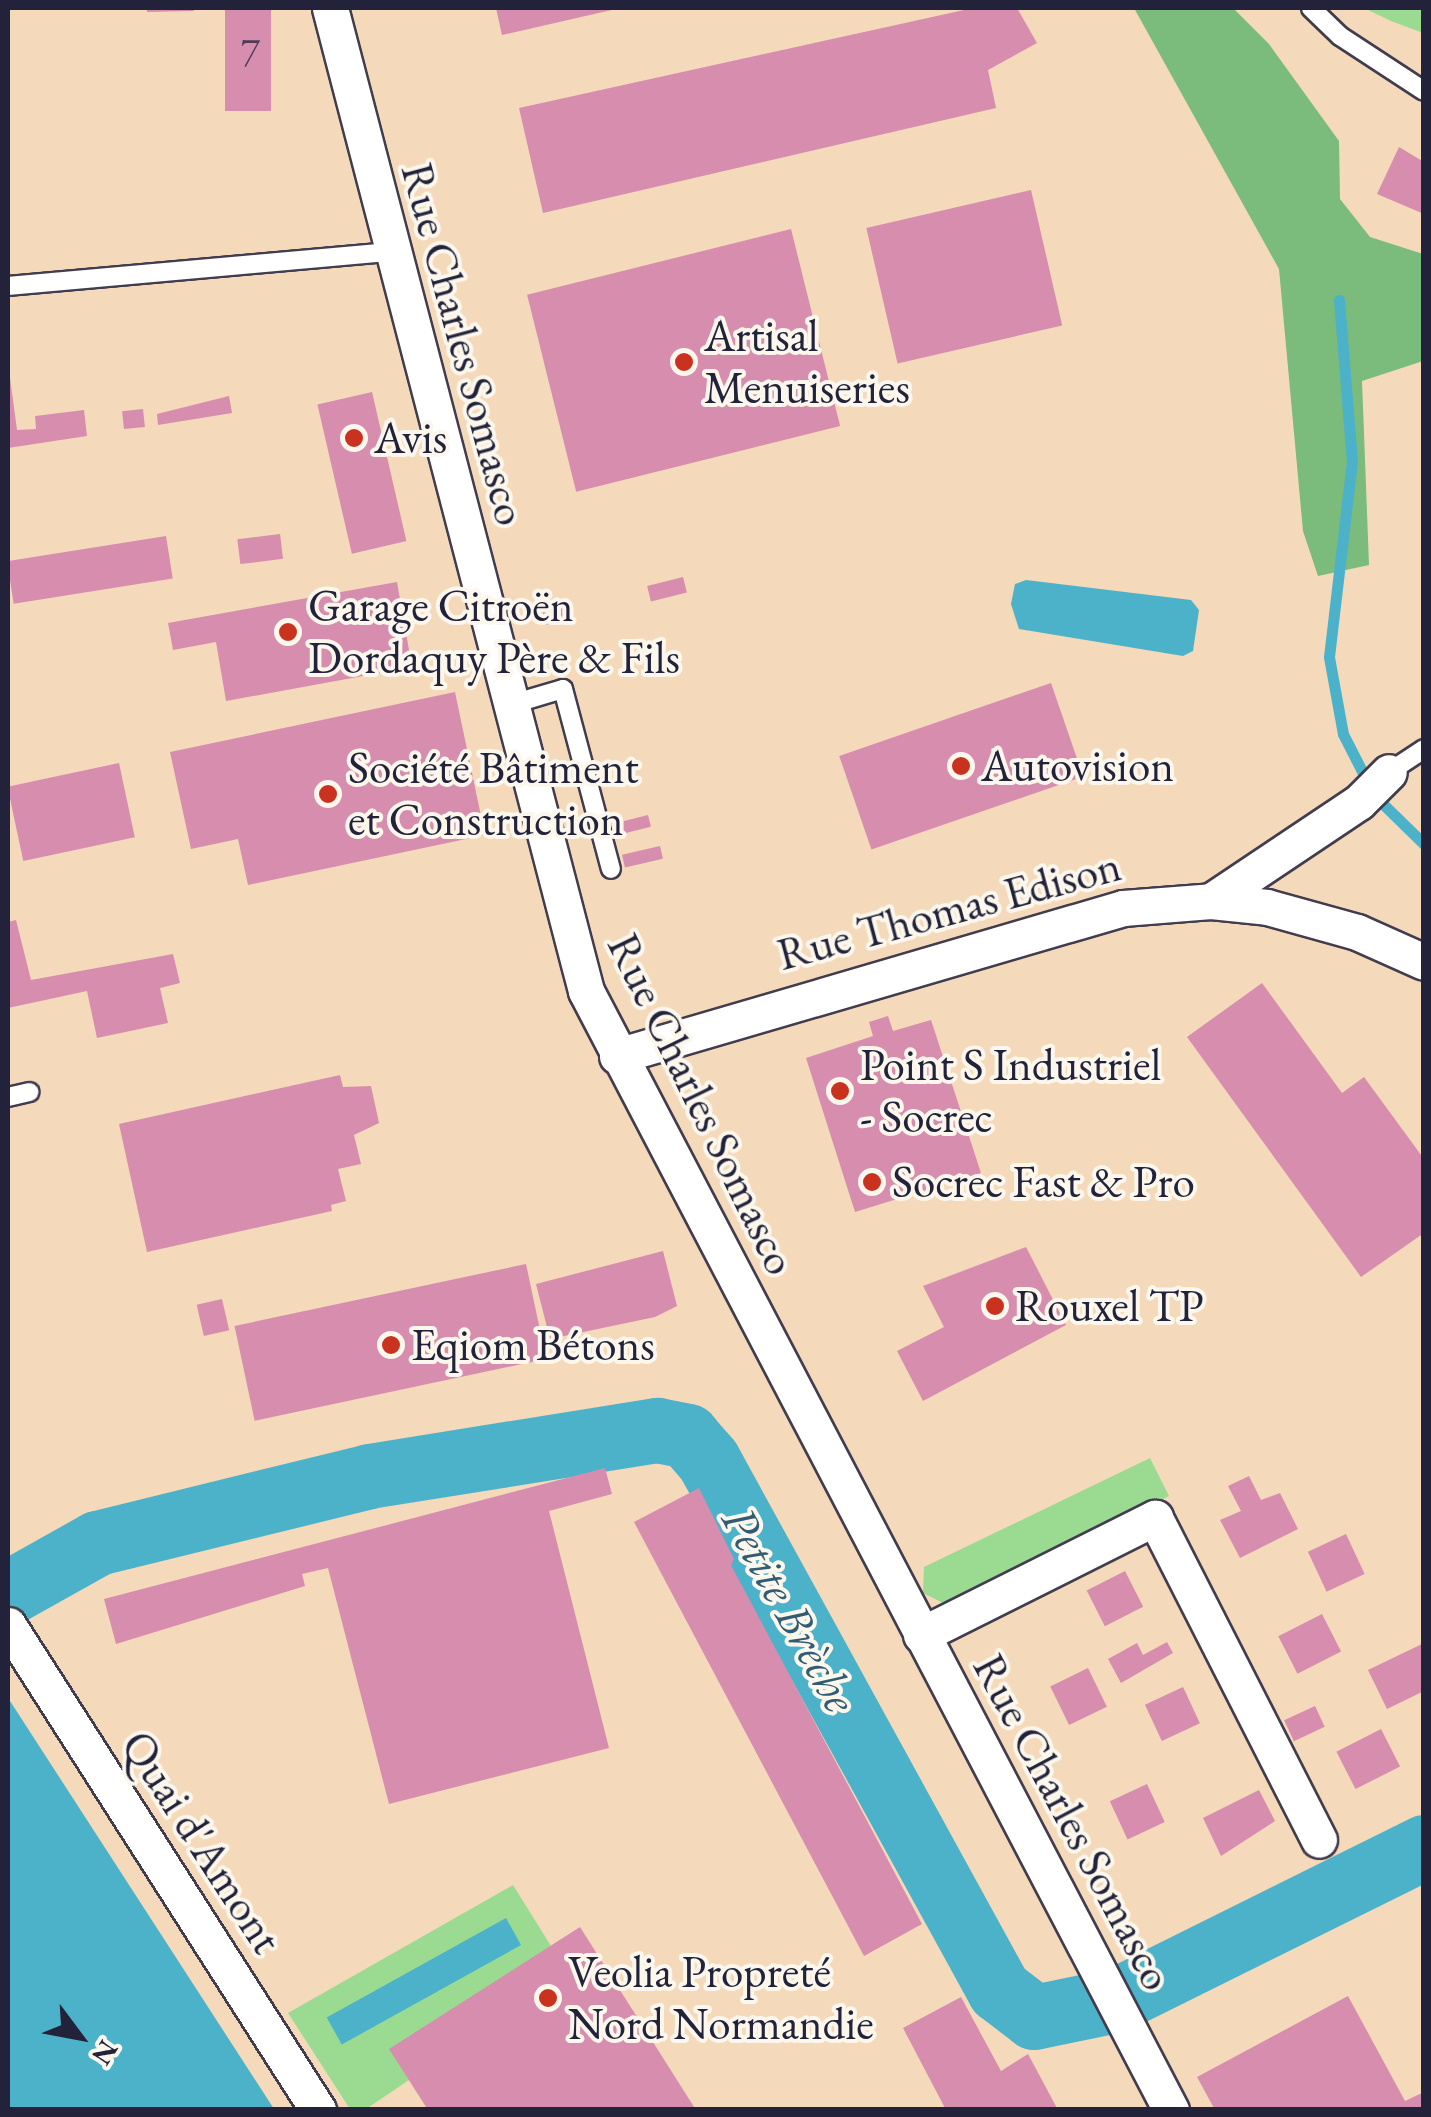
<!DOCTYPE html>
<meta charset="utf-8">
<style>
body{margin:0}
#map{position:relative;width:1431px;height:2117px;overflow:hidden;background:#f4d9bb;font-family:"EB Garamond",serif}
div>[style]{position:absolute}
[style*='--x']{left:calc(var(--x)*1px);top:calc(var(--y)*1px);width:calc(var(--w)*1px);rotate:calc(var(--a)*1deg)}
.green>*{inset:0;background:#9adb91}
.forest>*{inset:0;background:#7bbb7b}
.water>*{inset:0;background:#4bb2c9;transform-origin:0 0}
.stream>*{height:11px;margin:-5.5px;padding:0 5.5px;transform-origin:5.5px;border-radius:5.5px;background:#4bb2c9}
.river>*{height:65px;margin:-32.5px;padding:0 32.5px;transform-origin:32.5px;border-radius:32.5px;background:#4bb2c9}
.building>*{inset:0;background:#d78dae;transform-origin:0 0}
.roads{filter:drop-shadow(2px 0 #423d4e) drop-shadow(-2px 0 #423d4e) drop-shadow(0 2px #423d4e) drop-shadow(0 -2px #423d4e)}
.lane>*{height:18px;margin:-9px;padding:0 9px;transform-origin:9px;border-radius:9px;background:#fff}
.street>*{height:35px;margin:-17.5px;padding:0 17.5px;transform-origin:17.5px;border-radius:17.5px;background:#fff}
.dots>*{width:28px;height:28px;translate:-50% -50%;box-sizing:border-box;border:5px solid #fbf7ec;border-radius:50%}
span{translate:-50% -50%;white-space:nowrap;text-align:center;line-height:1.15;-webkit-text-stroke:8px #fbf7ec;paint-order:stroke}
.number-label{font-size:40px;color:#4f3d58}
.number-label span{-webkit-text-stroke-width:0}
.poi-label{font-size:45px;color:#22223b}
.left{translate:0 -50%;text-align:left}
.street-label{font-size:45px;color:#22223b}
.water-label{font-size:48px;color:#325c74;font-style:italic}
.frame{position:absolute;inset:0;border:10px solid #22223b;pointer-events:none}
.north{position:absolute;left:30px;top:1987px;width:100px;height:100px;-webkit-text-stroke:8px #fbf7ec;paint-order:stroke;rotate:122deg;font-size:28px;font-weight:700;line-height:40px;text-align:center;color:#22223b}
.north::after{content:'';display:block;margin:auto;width:35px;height:45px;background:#22223b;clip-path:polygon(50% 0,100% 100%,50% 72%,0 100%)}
</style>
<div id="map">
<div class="green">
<div style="clip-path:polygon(1364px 8px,1423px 8px,1423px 33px,1391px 21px)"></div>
<div style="clip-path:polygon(1150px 1458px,1169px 1496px,943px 1603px,923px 1593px,924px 1567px)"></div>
<div style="clip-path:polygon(513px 1885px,551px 1946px,409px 2080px,366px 2109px,350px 2109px,288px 2013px)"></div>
</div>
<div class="forest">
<div style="clip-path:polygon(1134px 8px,1233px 8px,1269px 44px,1339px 141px,1340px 199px,1370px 237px,1423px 254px,1423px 361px,1362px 381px,1369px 565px,1318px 576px,1303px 531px,1279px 269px)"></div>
</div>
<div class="water">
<div style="clip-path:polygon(1026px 580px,1191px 600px,1199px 610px,1193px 651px,1183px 656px,1019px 629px,1011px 604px,1015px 584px)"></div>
<div style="clip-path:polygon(8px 1697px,10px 1701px,274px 2109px,8px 2109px)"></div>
<div style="left:506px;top:1918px;width:31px;height:205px;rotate:61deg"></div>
</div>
<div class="stream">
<div style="--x:1339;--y:300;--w:162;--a:85.4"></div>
<div style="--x:1352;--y:461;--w:197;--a:96.7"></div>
<div style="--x:1329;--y:657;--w:78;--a:79.7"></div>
<div style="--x:1343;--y:734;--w:46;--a:62.9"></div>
<div style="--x:1385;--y:806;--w:54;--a:44.3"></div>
</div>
<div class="river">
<div style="--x:8;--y:1593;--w:102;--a:-29.3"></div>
<div style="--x:97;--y:1543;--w:280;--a:-13.8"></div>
<div style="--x:369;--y:1476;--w:292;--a:-9.1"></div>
<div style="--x:657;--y:1430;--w:31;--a:11"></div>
<div style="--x:687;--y:1436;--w:32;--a:49"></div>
<div style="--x:708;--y:1460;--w:605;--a:61.23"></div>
<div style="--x:999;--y:1990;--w:44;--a:37.6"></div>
<div style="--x:1034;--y:2017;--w:84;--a:-11.7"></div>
<div style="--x:1116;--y:2000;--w:344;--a:-26.4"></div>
</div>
<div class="building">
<div style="clip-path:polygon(147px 8px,194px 8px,194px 11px,147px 12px)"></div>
<div style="left:225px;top:8px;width:46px;height:103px"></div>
<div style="clip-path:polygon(496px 8px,615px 8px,616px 9px,502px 35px)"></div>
<div style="clip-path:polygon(973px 8px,1017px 8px,1037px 43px,988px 70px,996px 108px,543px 213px,519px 108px)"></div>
<div style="clip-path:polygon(1399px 147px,1424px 162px,1424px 214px,1377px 194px)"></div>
<div style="left:1031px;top:190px;width:139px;height:169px;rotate:77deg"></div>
<div style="left:791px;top:229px;width:203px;height:272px;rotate:76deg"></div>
<div style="clip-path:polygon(8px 363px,17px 430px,36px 429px,35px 416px,84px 410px,87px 436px,8px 448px)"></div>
<div style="left:372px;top:392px;width:153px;height:56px;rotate:77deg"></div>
<div style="clip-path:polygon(229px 396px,232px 413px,158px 425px,157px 414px)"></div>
<div style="left:143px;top:409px;width:18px;height:21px;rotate:84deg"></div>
<div style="left:280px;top:534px;width:25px;height:43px;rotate:83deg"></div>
<div style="left:166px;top:536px;width:43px;height:161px;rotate:81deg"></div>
<div style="left:683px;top:577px;width:16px;height:37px;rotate:76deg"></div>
<div style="clip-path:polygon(397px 582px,412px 667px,226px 701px,216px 642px,173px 650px,168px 623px)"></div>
<div style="left:564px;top:598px;width:22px;height:24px;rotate:77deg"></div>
<div style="left:1051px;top:683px;width:99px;height:224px;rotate:71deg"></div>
<div style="clip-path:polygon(455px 692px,485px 835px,248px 885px,238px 839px,191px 849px,170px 752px)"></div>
<div style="left:119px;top:763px;width:76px;height:114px;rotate:78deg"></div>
<div style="left:648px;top:815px;width:12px;height:33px;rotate:76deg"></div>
<div style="left:660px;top:846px;width:13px;height:39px;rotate:77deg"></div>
<div style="clip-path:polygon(16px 920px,31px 980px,173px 954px,180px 983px,160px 988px,168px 1023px,97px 1038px,87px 991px,8px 1008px,8px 922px)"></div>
<div style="clip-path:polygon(1262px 983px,1342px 1093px,1364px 1077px,1424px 1159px,1424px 1233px,1361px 1277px,1187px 1037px)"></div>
<div style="clip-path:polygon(888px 1016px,893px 1031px,931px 1020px,981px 1173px,855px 1212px,806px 1058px,873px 1036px,869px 1022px)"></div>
<div style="clip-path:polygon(340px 1075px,343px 1087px,371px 1086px,379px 1123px,354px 1135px,361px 1164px,338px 1169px,346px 1201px,331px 1205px,332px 1211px,147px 1252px,119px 1124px)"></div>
<div style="clip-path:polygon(1026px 1247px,1066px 1325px,923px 1401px,897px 1351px,944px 1327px,923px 1286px)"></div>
<div style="clip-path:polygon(663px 1251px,677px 1306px,655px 1317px,550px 1339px,536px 1284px)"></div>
<div style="left:526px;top:1264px;width:97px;height:298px;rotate:78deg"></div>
<div style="left:222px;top:1299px;width:32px;height:26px;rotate:77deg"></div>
<div style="clip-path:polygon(605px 1468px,612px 1494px,549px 1511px,609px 1748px,389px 1804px,328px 1568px,302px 1574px,305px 1586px,116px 1644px,104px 1599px)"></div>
<div style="clip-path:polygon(1249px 1476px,1261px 1500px,1280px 1493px,1298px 1529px,1240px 1558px,1220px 1520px,1241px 1511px,1228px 1486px)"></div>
<div style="clip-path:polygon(699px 1488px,734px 1559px,731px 1565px,922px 1924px,864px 1956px,634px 1522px)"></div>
<div style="left:1346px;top:1534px;width:44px;height:42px;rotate:65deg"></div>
<div style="left:1125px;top:1571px;width:40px;height:43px;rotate:63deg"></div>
<div style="left:1322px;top:1614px;width:42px;height:49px;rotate:63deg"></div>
<div style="clip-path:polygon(1167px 1642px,1173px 1653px,1121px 1683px,1108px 1659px,1137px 1643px,1143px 1655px)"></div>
<div style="clip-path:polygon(1424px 1643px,1424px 1691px,1387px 1709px,1368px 1670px)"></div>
<div style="left:1088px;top:1668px;width:43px;height:42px;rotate:64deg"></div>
<div style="left:1183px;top:1687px;width:40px;height:42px;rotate:65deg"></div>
<div style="left:1315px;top:1706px;width:23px;height:34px;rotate:65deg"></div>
<div style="left:1381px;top:1729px;width:42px;height:50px;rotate:63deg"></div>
<div style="left:1147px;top:1784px;width:42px;height:41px;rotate:65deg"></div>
<div style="clip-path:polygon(1259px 1790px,1275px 1821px,1221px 1856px,1203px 1818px)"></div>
<div style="clip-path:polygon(580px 1927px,696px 2110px,428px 2110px,389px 2049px)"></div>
<div style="clip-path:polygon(1348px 1996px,1405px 2101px,1424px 2092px,1424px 2110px,1215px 2110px,1197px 2077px)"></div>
<div style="clip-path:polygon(961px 1997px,1001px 2071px,1028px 2054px,1058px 2110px,946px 2110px,903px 2028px)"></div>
</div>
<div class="roads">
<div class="lane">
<div style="--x:1311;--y:8;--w:40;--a:44"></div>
<div style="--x:1340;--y:36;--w:100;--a:33.2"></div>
<div style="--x:8;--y:286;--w:383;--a:-5.1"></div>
<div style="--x:509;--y:705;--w:56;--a:-16.5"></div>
<div style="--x:563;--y:689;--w:186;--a:75.1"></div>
<div style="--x:1389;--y:772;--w:42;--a:-33.3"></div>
<div style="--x:8;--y:1097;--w:22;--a:-13"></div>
</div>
<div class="street">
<div style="--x:330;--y:8;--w:1016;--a:75.4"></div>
<div style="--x:586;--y:991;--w:1263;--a:62.4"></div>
<div style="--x:1211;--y:901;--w:178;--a:-33.8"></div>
<div style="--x:1359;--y:802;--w:42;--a:-45"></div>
<div style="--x:617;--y:1056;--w:527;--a:-16.3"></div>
<div style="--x:1123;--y:908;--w:88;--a:-4.5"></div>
<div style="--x:1211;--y:901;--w:56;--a:6.1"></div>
<div style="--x:1267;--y:907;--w:93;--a:15.5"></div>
<div style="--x:1357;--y:932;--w:73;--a:24.1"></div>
<div style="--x:8;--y:1625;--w:576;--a:57.41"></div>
<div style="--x:921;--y:1635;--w:262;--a:-26.6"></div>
<div style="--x:1155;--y:1518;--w:361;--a:63"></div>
</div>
</div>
<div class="dots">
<div style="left:684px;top:362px;background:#c8321e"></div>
<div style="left:354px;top:438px;background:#c8321e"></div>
<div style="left:288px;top:632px;background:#c8321e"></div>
<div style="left:961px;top:766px;background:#c8321e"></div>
<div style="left:328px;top:794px;background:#c8321e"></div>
<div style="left:840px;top:1091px;background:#c8321e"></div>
<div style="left:872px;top:1182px;background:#c8321e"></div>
<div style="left:995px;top:1306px;background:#c8321e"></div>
<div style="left:391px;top:1345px;background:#c8321e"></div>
<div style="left:548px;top:1998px;background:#c8321e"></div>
</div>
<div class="number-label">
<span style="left:250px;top:52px">7</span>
</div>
<div class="poi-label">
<span class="left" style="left:704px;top:362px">Artisal<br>Menuiseries</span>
<span class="left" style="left:374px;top:438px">Avis</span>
<span class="left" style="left:308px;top:632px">Garage Citroën<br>Dordaquy Père &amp; Fils</span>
<span class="left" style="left:981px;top:766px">Autovision</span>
<span class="left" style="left:348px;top:794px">Société Bâtiment<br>et Construction</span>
<span class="left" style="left:860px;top:1091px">Point S Industriel<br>- Socrec</span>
<span class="left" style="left:892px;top:1182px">Socrec Fast &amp; Pro</span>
<span class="left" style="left:1015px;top:1306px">Rouxel TP</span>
<span class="left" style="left:411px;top:1345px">Eqiom Bétons</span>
<span class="left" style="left:568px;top:1998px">Veolia Propreté<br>Nord Normandie</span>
</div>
<div class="street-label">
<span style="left:464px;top:344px;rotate:75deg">Rue Charles Somasco</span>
<span style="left:949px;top:910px;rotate:-15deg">Rue Thomas Edison</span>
<span style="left:702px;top:1104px;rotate:64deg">Rue Charles Somasco</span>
<span style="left:1073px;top:1822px;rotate:62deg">Rue Charles Somasco</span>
<span style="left:202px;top:1842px;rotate:57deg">Quai d'Amont</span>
</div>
<div class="water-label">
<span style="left:790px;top:1609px;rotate:61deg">Petite Brèche</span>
</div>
<div class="frame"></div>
<div class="north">N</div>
</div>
